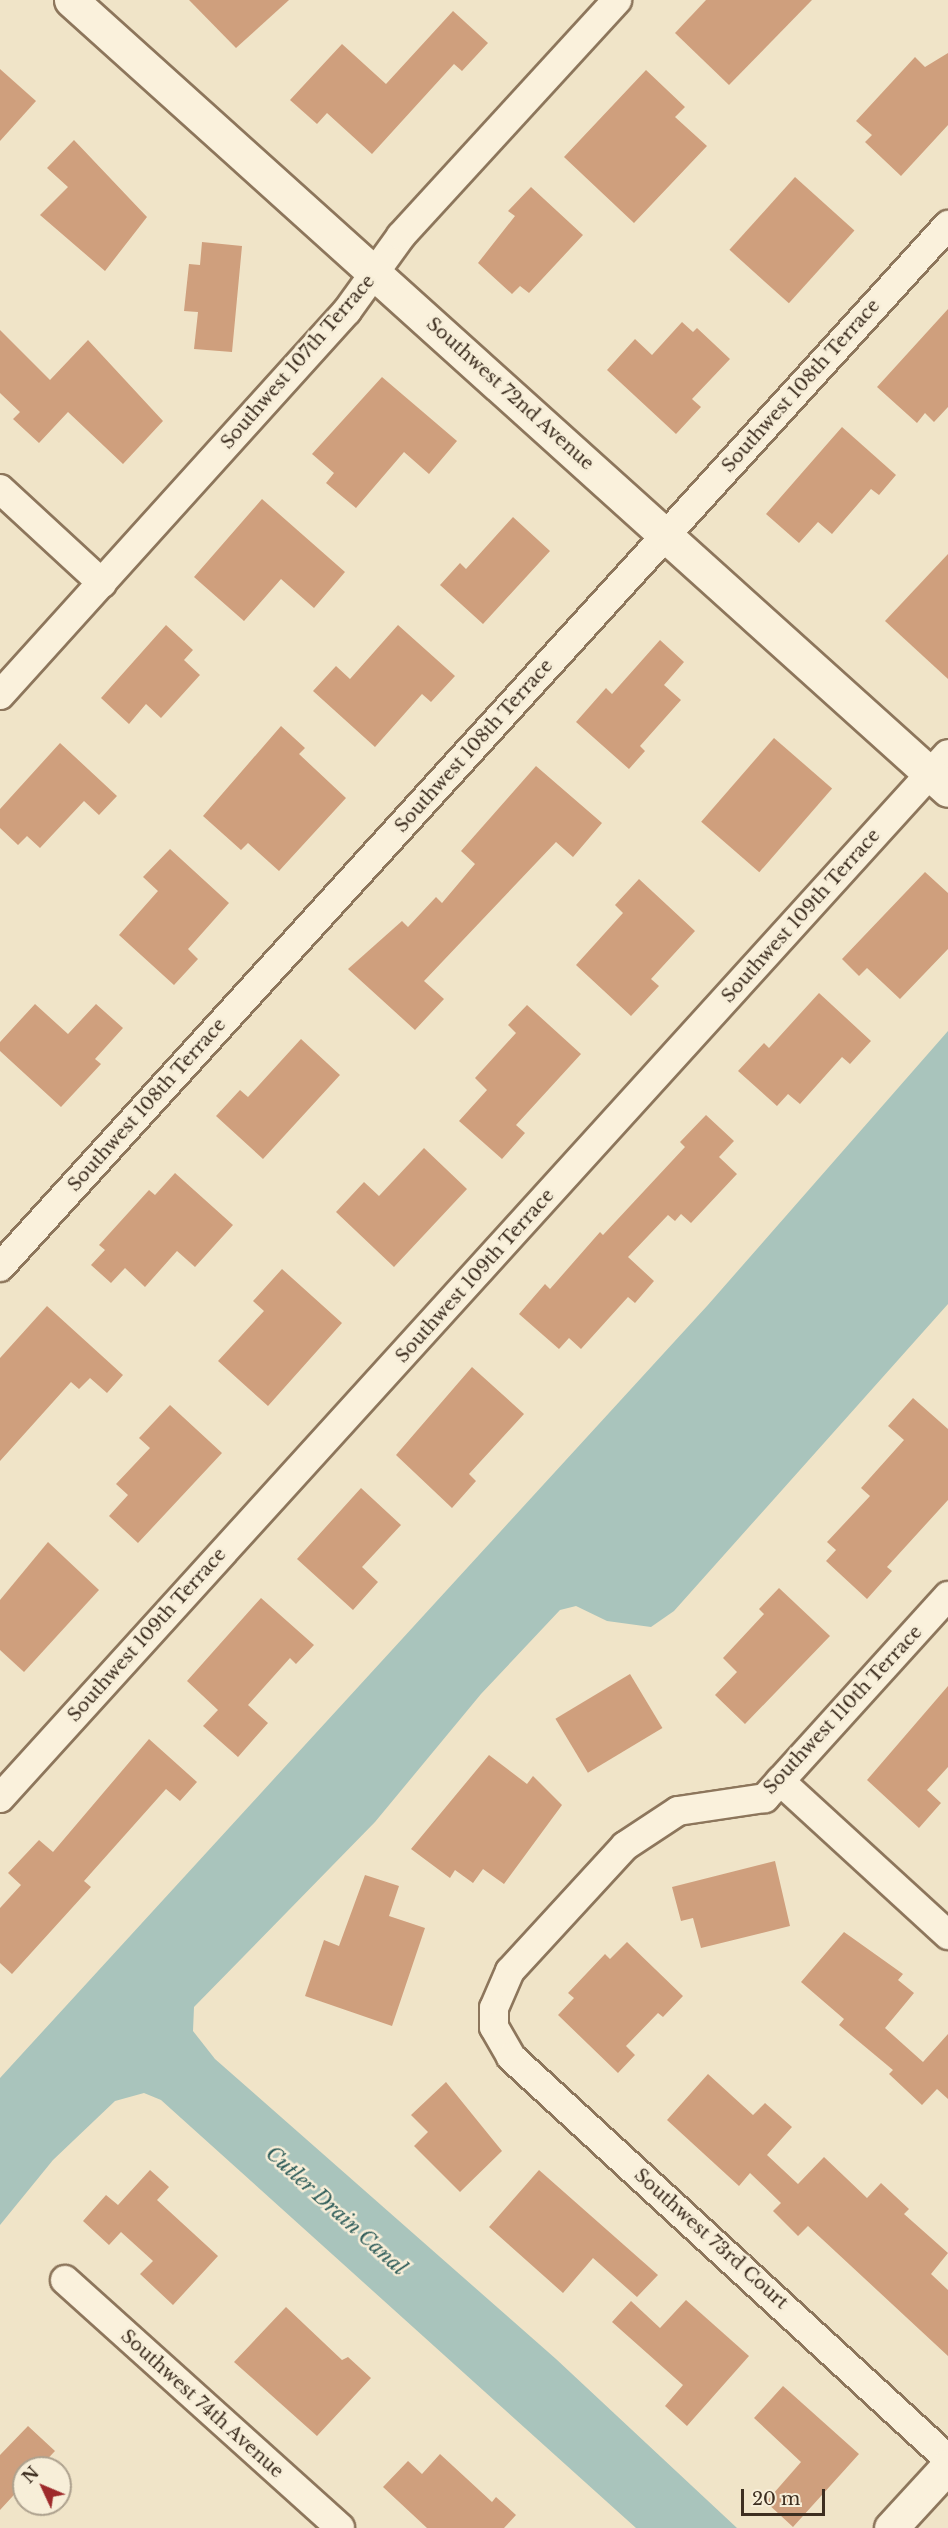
<!DOCTYPE html>
<style>
body{margin:0}
#map{position:relative;width:948px;height:2528px;overflow:hidden;background:#f0e4c8;font-family:"Libre Baskerville",serif}
div>[style]{position:absolute}
[style*='--x']{left:calc(var(--x)*1px);top:calc(var(--y)*1px);width:calc(var(--w)*1px);rotate:calc(var(--a)*1deg)}
.water>*{inset:0;background:#a9c4bc}
.building>*{inset:0;background:#cf9f7d;transform-origin:0 0}
.roads{filter:drop-shadow(2px 0 #8d765c) drop-shadow(-2px 0 #8d765c) drop-shadow(0 2px #8d765c) drop-shadow(0 -2px #8d765c)}
.minor>*{height:28px;margin:-14px;padding:0 14px;transform-origin:14px;border-radius:14px;background:#faf1dc}
.tertiary>*{height:33px;margin:-16.5px;padding:0 16.5px;transform-origin:16.5px;border-radius:16.5px;background:#faf1dc}
.secondary>*{height:33px;margin:-16.5px;padding:0 16.5px;transform-origin:16.5px;border-radius:16.5px;background:#faf1dc}
span{translate:-50% -50%;white-space:nowrap;text-align:center;line-height:1.15;-webkit-text-stroke:5px #f7eed8;paint-order:stroke}
.street-label{font-size:18px;color:#3d2e20}
.water-label{font-size:20px;color:#2f5d5a;font-style:italic}
.north{position:absolute;left:12px;top:2456px;width:60px;height:60px;box-sizing:border-box;background:#f7eed8;border:2px solid #ada18e;border-radius:50%;rotate:314deg;font-size:16px;font-weight:700;line-height:24px;text-align:center;color:#3d2e20}
.north::after{content:'';display:block;margin:auto;width:21px;height:27px;background:#9e2a2b;clip-path:polygon(50% 0,100% 100%,50% 72%,0 100%)}
.scale{position:absolute;left:741px;top:2489px;width:84px;height:27px;box-sizing:border-box;border:3px solid #3d2e20;border-top:0;padding-left:8px;font-size:18px;line-height:21px;white-space:nowrap;color:#3d2e20;-webkit-text-stroke:4px #f7eed8;paint-order:stroke}
</style>
<div id="map">
<div class="water">
<div style="clip-path:polygon(948px 1031px,948px 1304px,674px 1611px,651px 1627px,607px 1621px,576px 1606px,560px 1610px,481px 1694px,375px 1822px,194px 2007px,193px 2031px,215px 2059px,556px 2359px,737px 2528px,636px 2528px,161px 2100px,144px 2093px,115px 2101px,53px 2160px,0 2225px,0 2078px,707px 1306px)"></div>
</div>
<div class="building">
<div style="clip-path:polygon(189px 0,289px 0,236px 48px)"></div>
<div style="clip-path:polygon(706px 0,812px 0,729px 85px,675px 33px)"></div>
<div style="clip-path:polygon(453px 11px,488px 43px,462px 71px,454px 64px,372px 154px,327px 113px,317px 124px,290px 100px,342px 44px,386px 84px)"></div>
<div style="clip-path:polygon(948px 53px,948px 125px,901px 176px,865px 142px,872px 135px,856px 121px,915px 57px,925px 67px)"></div>
<div style="clip-path:polygon(0 69px,36px 101px,0 141px)"></div>
<div style="clip-path:polygon(646px 70px,685px 107px,675px 117px,707px 146px,634px 223px,564px 157px)"></div>
<div style="clip-path:polygon(74px 140px,147px 217px,105px 271px,40px 215px,68px 187px,47px 168px)"></div>
<div style="left:795px;top:177px;width:80px;height:98px;rotate:42deg"></div>
<div style="clip-path:polygon(531px 187px,583px 235px,529px 293px,520px 286px,512px 294px,478px 263px,515px 216px,508px 211px)"></div>
<div style="clip-path:polygon(202px 242px,242px 246px,232px 352px,194px 349px,198px 312px,184px 311px,189px 264px,200px 265px)"></div>
<div style="clip-path:polygon(948px 309px,948px 407px,934px 422px,925px 413px,917px 423px,877px 387px)"></div>
<div style="clip-path:polygon(682px 322px,693px 332px,697px 328px,730px 359px,692px 399px,701px 407px,676px 434px,607px 370px,635px 339px,652px 355px)"></div>
<div style="clip-path:polygon(0 330px,50px 380px,88px 340px,163px 421px,123px 464px,68px 412px,39px 443px,13px 419px,20px 412px,0 393px)"></div>
<div style="clip-path:polygon(382px 377px,457px 441px,429px 474px,404px 452px,356px 508px,326px 483px,334px 473px,312px 454px)"></div>
<div style="clip-path:polygon(842px 427px,896px 475px,879px 495px,871px 489px,832px 534px,818px 522px,799px 543px,766px 514px)"></div>
<div style="clip-path:polygon(262px 499px,345px 572px,314px 608px,281px 579px,244px 621px,194px 577px)"></div>
<div style="clip-path:polygon(513px 517px,550px 551px,483px 624px,440px 585px,460px 563px,466px 569px)"></div>
<div style="clip-path:polygon(948px 554px,948px 679px,885px 621px)"></div>
<div style="clip-path:polygon(166px 625px,193px 650px,184px 660px,200px 675px,161px 718px,146px 704px,129px 724px,101px 698px)"></div>
<div style="clip-path:polygon(398px 625px,455px 676px,431px 702px,422px 694px,375px 747px,313px 691px,336px 666px,350px 679px)"></div>
<div style="clip-path:polygon(660px 640px,684px 662px,664px 685px,681px 700px,640px 746px,645px 751px,629px 769px,576px 722px,606px 688px,612px 694px)"></div>
<div style="clip-path:polygon(281px 726px,305px 748px,299px 754px,346px 798px,279px 871px,248px 843px,241px 850px,203px 816px)"></div>
<div style="left:774px;top:738px;width:77px;height:111px;rotate:41deg"></div>
<div style="clip-path:polygon(60px 743px,117px 796px,99px 815px,84px 801px,40px 848px,27px 836px,18px 845px,0 828px,0 809px)"></div>
<div style="clip-path:polygon(536px 766px,602px 823px,573px 857px,556px 842px,424px 981px,444px 999px,415px 1030px,348px 969px,402px 921px,408px 927px,436px 897px,442px 903px,475px 864px,461px 851px)"></div>
<div style="clip-path:polygon(170px 849px,229px 903px,188px 949px,198px 959px,174px 985px,119px 935px,158px 891px,143px 877px)"></div>
<div style="clip-path:polygon(925px 872px,948px 893px,948px 949px,900px 999px,867px 968px,859px 976px,842px 959px)"></div>
<div style="clip-path:polygon(639px 879px,695px 931px,651px 979px,659px 986px,631px 1016px,576px 965px,623px 913px,615px 905px)"></div>
<div style="clip-path:polygon(819px 993px,871px 1041px,850px 1064px,842px 1057px,800px 1104px,788px 1094px,777px 1106px,738px 1071px,764px 1043px,769px 1048px)"></div>
<div style="clip-path:polygon(35px 1004px,68px 1034px,96px 1004px,123px 1028px,95px 1059px,101px 1064px,61px 1107px,0 1051px,0 1042px)"></div>
<div style="clip-path:polygon(527px 1005px,581px 1054px,516px 1125px,525px 1133px,502px 1159px,459px 1121px,487px 1090px,475px 1078px,516px 1033px,508px 1025px)"></div>
<div style="clip-path:polygon(301px 1039px,340px 1075px,263px 1159px,216px 1116px,240px 1090px,248px 1097px)"></div>
<div style="clip-path:polygon(706px 1115px,734px 1141px,719px 1157px,737px 1174px,691px 1223px,681px 1214px,675px 1221px,668px 1215px,628px 1257px,654px 1281px,635px 1303px,628px 1297px,581px 1349px,569px 1338px,559px 1349px,519px 1314px,545px 1284px,550px 1289px,600px 1232px,603px 1235px,685px 1147px,680px 1142px)"></div>
<div style="clip-path:polygon(424px 1148px,467px 1189px,394px 1267px,336px 1212px,364px 1182px,379px 1196px)"></div>
<div style="clip-path:polygon(175px 1173px,233px 1225px,195px 1267px,177px 1251px,145px 1287px,125px 1268px,111px 1283px,91px 1265px,105px 1250px,99px 1245px,149px 1190px,155px 1195px)"></div>
<div style="clip-path:polygon(282px 1269px,342px 1323px,268px 1406px,218px 1361px,264px 1311px,253px 1301px)"></div>
<div style="clip-path:polygon(47px 1306px,123px 1375px,107px 1393px,90px 1378px,79px 1389px,71px 1382px,0 1461px,0 1358px)"></div>
<div style="clip-path:polygon(472px 1367px,524px 1414px,469px 1474px,476px 1481px,452px 1508px,396px 1455px)"></div>
<div style="clip-path:polygon(913px 1398px,948px 1429px,948px 1500px,887px 1567px,892px 1571px,867px 1599px,826px 1561px,836px 1550px,827px 1542px,870px 1496px,861px 1488px,904px 1440px,888px 1426px)"></div>
<div style="clip-path:polygon(170px 1405px,222px 1453px,138px 1543px,109px 1516px,128px 1495px,116px 1484px,150px 1448px,139px 1438px)"></div>
<div style="clip-path:polygon(361px 1488px,401px 1525px,362px 1567px,378px 1582px,353px 1610px,297px 1559px)"></div>
<div style="clip-path:polygon(48px 1542px,99px 1590px,24px 1672px,0 1650px,0 1600px)"></div>
<div style="clip-path:polygon(779px 1588px,830px 1636px,745px 1724px,715px 1695px,737px 1672px,723px 1658px,764px 1614px,759px 1609px)"></div>
<div style="clip-path:polygon(261px 1598px,314px 1645px,296px 1664px,290px 1658px,248px 1705px,268px 1723px,238px 1757px,203px 1726px,218px 1710px,187px 1681px)"></div>
<div style="left:630px;top:1674px;width:63px;height:87px;rotate:59deg"></div>
<div style="clip-path:polygon(948px 1686px,948px 1767px,927px 1790px,941px 1803px,919px 1828px,867px 1780px)"></div>
<div style="clip-path:polygon(149px 1739px,197px 1782px,180px 1801px,166px 1789px,84px 1881px,91px 1887px,12px 1974px,0 1963px,0 1908px,21px 1885px,8px 1873px,39px 1840px,53px 1852px)"></div>
<div style="clip-path:polygon(489px 1755px,527px 1784px,533px 1776px,562px 1805px,504px 1884px,483px 1869px,473px 1883px,455px 1870px,450px 1878px,411px 1849px)"></div>
<div style="clip-path:polygon(775px 1861px,790px 1926px,701px 1948px,693px 1918px,681px 1921px,672px 1887px)"></div>
<div style="clip-path:polygon(365px 1875px,399px 1886px,389px 1916px,425px 1928px,392px 2026px,305px 1996px,324px 1940px,339px 1946px)"></div>
<div style="clip-path:polygon(844px 1932px,903px 1974px,898px 1980px,914px 1993px,885px 2028px,923px 2062px,948px 2034px,948px 2099px,937px 2089px,922px 2105px,889px 2074px,893px 2070px,839px 2025px,844px 2019px,801px 1982px)"></div>
<div style="clip-path:polygon(627px 1942px,683px 1996px,663px 2017px,658px 2013px,626px 2046px,635px 2055px,618px 2073px,558px 2015px,574px 1998px,568px 1993px,605px 1954px,610px 1959px)"></div>
<div style="clip-path:polygon(708px 2074px,753px 2115px,765px 2103px,792px 2127px,767px 2155px,798px 2184px,824px 2157px,867px 2198px,881px 2183px,909px 2209px,904px 2214px,948px 2253px,931px 2274px,948px 2290px,948px 2356px,808px 2226px,798px 2236px,773px 2211px,781px 2203px,750px 2173px,739px 2186px,667px 2120px)"></div>
<div style="clip-path:polygon(446px 2082px,502px 2151px,460px 2192px,414px 2146px,428px 2132px,411px 2115px)"></div>
<div style="clip-path:polygon(150px 2170px,169px 2187px,157px 2200px,218px 2256px,173px 2305px,140px 2274px,153px 2261px,121px 2232px,109px 2245px,83px 2221px,106px 2195px,118px 2205px)"></div>
<div style="clip-path:polygon(539px 2170px,658px 2275px,637px 2297px,593px 2258px,563px 2293px,489px 2227px)"></div>
<div style="clip-path:polygon(686px 2300px,749px 2356px,687px 2426px,665px 2406px,683px 2385px,612px 2322px,631px 2301px,660px 2328px)"></div>
<div style="clip-path:polygon(286px 2307px,342px 2360px,348px 2357px,371px 2378px,317px 2436px,234px 2362px)"></div>
<div style="clip-path:polygon(783px 2386px,859px 2454px,793px 2527px,766px 2502px,801px 2462px,754px 2418px)"></div>
<div style="clip-path:polygon(28px 2426px,55px 2451px,39px 2468px,24px 2468px,24px 2484px,0 2510px,0 2455px)"></div>
<div style="clip-path:polygon(440px 2454px,492px 2502px,496px 2497px,516px 2515px,504px 2528px,427px 2528px,383px 2487px,408px 2461px,422px 2474px)"></div>
</div>
<div class="roads">
<div class="minor">
<div style="--x:0;--y:489;--w:139;--a:42.7"></div>
<div style="--x:0;--y:695;--w:518;--a:-47.9"></div>
<div style="--x:347;--y:311;--w:92;--a:-54.2"></div>
<div style="--x:401;--y:236;--w:320;--a:-47.5"></div>
<div style="--x:0;--y:1267;--w:1409;--a:-47.7"></div>
<div style="--x:948;--y:1596;--w:273;--a:132.2"></div>
<div style="--x:765;--y:1798;--w:88;--a:171.5"></div>
<div style="--x:678;--y:1811;--w:64;--a:146.6"></div>
<div style="--x:625;--y:1846;--w:170;--a:132.6"></div>
<div style="--x:510;--y:1971;--w:40;--a:113.4"></div>
<div style="--x:494;--y:2008;--w:19;--a:90"></div>
<div style="--x:494;--y:2027;--w:34;--a:60"></div>
<div style="--x:511;--y:2057;--w:594;--a:42.61"></div>
<div style="--x:780;--y:1781;--w:228;--a:42.5"></div>
<div style="--x:0;--y:1798;--w:1410;--a:-47.76"></div>
<div style="--x:65;--y:2280;--w:370;--a:42"></div>
</div>
<div class="tertiary">
<div style="--x:71;--y:0;--w:1180;--a:42.01"></div>
</div>
<div class="secondary">
<div style="--x:891;--y:2528;--w:84;--a:-47.4"></div>
</div>
</div>
<div class="street-label">
<span style="left:298px;top:362px;rotate:-49deg">Southwest 107th Terrace</span>
<span style="left:801px;top:386px;rotate:-48deg">Southwest 108th Terrace</span>
<span style="left:510px;top:394px;rotate:42deg">Southwest 72nd Avenue</span>
<span style="left:474px;top:746px;rotate:-48deg">Southwest 108th Terrace</span>
<span style="left:801px;top:916px;rotate:-48deg">Southwest 109th Terrace</span>
<span style="left:147px;top:1105px;rotate:-48deg">Southwest 108th Terrace</span>
<span style="left:475px;top:1276px;rotate:-48deg">Southwest 109th Terrace</span>
<span style="left:147px;top:1635px;rotate:-48deg">Southwest 109th Terrace</span>
<span style="left:843px;top:1710px;rotate:-47deg">Southwest 110th Terrace</span>
<span style="left:711px;top:2239px;rotate:42deg">Southwest 73rd Court</span>
<span style="left:202px;top:2404px;rotate:42deg">Southwest 74th Avenue</span>
</div>
<div class="water-label">
<span style="left:336px;top:2211px;rotate:42deg">Cutler Drain Canal</span>
</div>
<div class="north">N</div>
<div class="scale">20 m</div>
</div>
